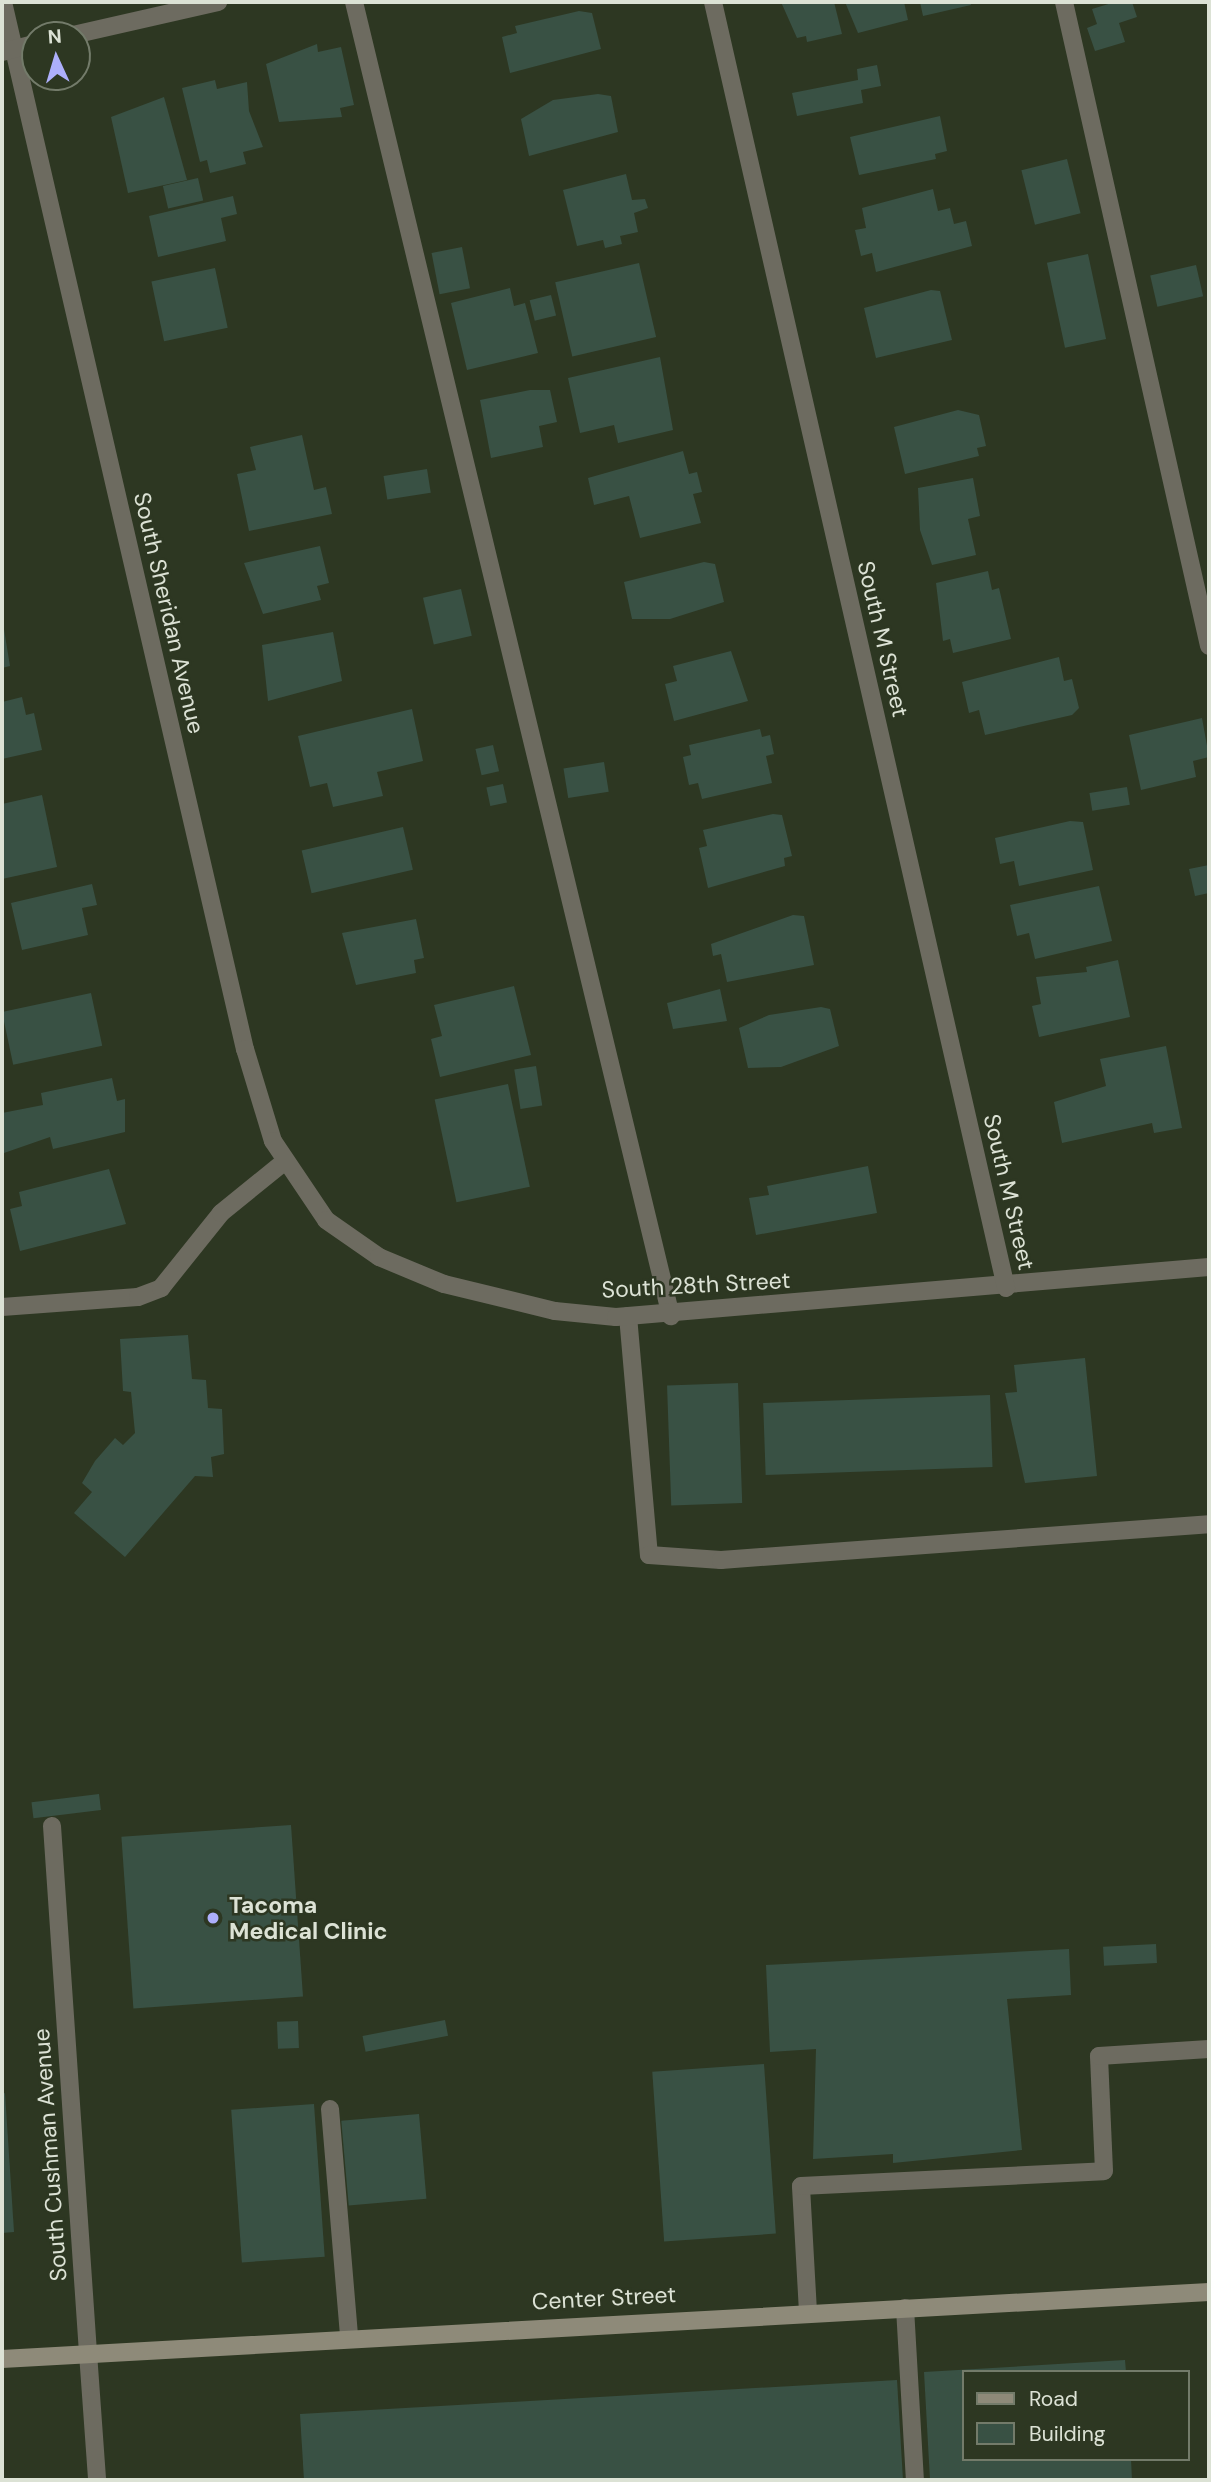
<!DOCTYPE html>
<style>
body{margin:0}
#map{position:relative;width:1211px;height:2482px;overflow:hidden;background:#2d3722;font-family:"DM Sans",sans-serif}
div>[style]{position:absolute}
[style*='--x']{left:calc(var(--x)*1px);top:calc(var(--y)*1px);width:calc(var(--w)*1px);rotate:calc(var(--a)*1deg)}
.building>*{inset:0;background:#395144;transform-origin:0 0}
.service>*{height:18px;margin:-9px;padding:0 9px;transform-origin:9px;border-radius:9px;background:#6d6b60}
.minor>*{height:18px;margin:-9px;padding:0 9px;transform-origin:9px;border-radius:9px;background:#6d6b60}
.tertiary>*{height:18px;margin:-9px;padding:0 9px;transform-origin:9px;border-radius:9px;background:#6d6b60}
.secondary>*{height:18px;margin:-9px;padding:0 9px;transform-origin:9px;border-radius:9px;background:#8e8a79}
.dots>*{width:19px;height:19px;translate:-50% -50%;box-sizing:border-box;border:4px solid #2d3722;border-radius:50%}
span{translate:-50% -50%;white-space:nowrap;text-align:center;line-height:1.15;-webkit-text-stroke:5px #2d3722;paint-order:stroke}
.street-label{font-size:23px;color:#dce2d5}
.poi-label{font-size:23px;color:#dce2d5;font-weight:700}
.left{translate:0 -50%;text-align:left}
.frame{position:absolute;inset:0;border:4px solid #dce2d5;pointer-events:none}
.legend{position:absolute;left:962px;top:2370px;width:228px;height:91px;box-sizing:border-box;background:#2d3722;border:2px solid #737b6a;margin:0;padding:9px 12px;list-style:none;font-size:21px;color:#dce2d5}
.legend li{display:flex;align-items:center;gap:14px;height:35px}
.legend b{width:35px;border:2px solid #737b6a}
.north{position:absolute;left:21px;top:21px;width:70px;height:70px;box-sizing:border-box;background:#2d3722;border:2px solid #737b6a;border-radius:50%;rotate:356deg;font-size:19px;font-weight:700;line-height:28px;text-align:center;color:#dce2d5}
.north::after{content:'';display:block;margin:auto;width:24px;height:32px;background:#adaffb;clip-path:polygon(50% 0,100% 100%,50% 72%,0 100%)}
</style>
<div id="map">
<div class="building">
<div style="clip-path:polygon(781px 2px,834px 2px,842px 34px,807px 42px,806px 36px,797px 38px)"></div>
<div style="clip-path:polygon(845px 2px,904px 2px,908px 20px,858px 33px)"></div>
<div style="clip-path:polygon(920px 2px,970px 2px,971px 5px,923px 16px)"></div>
<div style="clip-path:polygon(1115px 2px,1132px 2px,1137px 17px,1119px 23px,1125px 42px,1095px 51px,1087px 28px,1097px 24px,1092px 9px)"></div>
<div style="clip-path:polygon(579px 11px,592px 13px,601px 49px,510px 73px,502px 37px,517px 33px,515px 26px)"></div>
<div style="clip-path:polygon(317px 44px,318px 52px,341px 47px,354px 105px,340px 108px,342px 117px,279px 122px,266px 64px)"></div>
<div style="clip-path:polygon(877px 65px,881px 86px,861px 90px,863px 103px,797px 116px,792px 93px,858px 80px,857px 69px)"></div>
<div style="clip-path:polygon(215px 80px,217px 89px,247px 82px,249px 111px,263px 147px,243px 152px,246px 164px,210px 173px,207px 160px,200px 162px,182px 88px)"></div>
<div style="clip-path:polygon(598px 94px,611px 96px,618px 132px,529px 156px,521px 119px,553px 100px)"></div>
<div style="clip-path:polygon(164px 97px,187px 180px,128px 193px,111px 117px)"></div>
<div style="clip-path:polygon(940px 116px,947px 151px,935px 154px,936px 159px,859px 175px,850px 137px)"></div>
<div style="left:1067px;top:159px;width:56px;height:47px;rotate:76deg"></div>
<div style="clip-path:polygon(626px 174px,632px 200px,645px 199px,648px 208px,634px 213px,638px 232px,620px 236px,622px 244px,605px 248px,603px 240px,577px 246px,563px 190px)"></div>
<div style="left:198px;top:178px;width:23px;height:36px;rotate:77deg"></div>
<div style="clip-path:polygon(933px 189px,938px 211px,950px 208px,954px 224px,966px 221px,972px 246px,876px 272px,872px 253px,861px 256px,855px 230px,866px 228px,862px 208px)"></div>
<div style="clip-path:polygon(233px 196px,237px 214px,221px 218px,226px 241px,158px 257px,149px 216px)"></div>
<div style="left:462px;top:247px;width:42px;height:31px;rotate:79deg"></div>
<div style="left:1088px;top:254px;width:87px;height:42px;rotate:78deg"></div>
<div style="left:639px;top:263px;width:76px;height:86px;rotate:77deg"></div>
<div style="left:1196px;top:265px;width:32px;height:47px;rotate:77deg"></div>
<div style="left:215px;top:268px;width:61px;height:65px;rotate:78deg"></div>
<div style="clip-path:polygon(510px 288px,514px 306px,525px 303px,538px 353px,467px 370px,451px 303px)"></div>
<div style="clip-path:polygon(931px 290px,940px 291px,952px 340px,876px 358px,864px 308px)"></div>
<div style="left:551px;top:295px;width:21px;height:22px;rotate:76deg"></div>
<div style="clip-path:polygon(660px 357px,673px 430px,618px 443px,614px 425px,580px 433px,568px 378px)"></div>
<div style="clip-path:polygon(530px 390px,550px 390px,557px 422px,539px 426px,543px 447px,491px 458px,480px 400px)"></div>
<div style="clip-path:polygon(958px 410px,979px 415px,986px 446px,977px 448px,979px 456px,905px 474px,894px 427px)"></div>
<div style="clip-path:polygon(302px 435px,314px 490px,326px 487px,332px 514px,249px 531px,237px 474px,256px 470px,250px 447px)"></div>
<div style="clip-path:polygon(683px 451px,689px 474px,697px 472px,702px 492px,693px 494px,701px 523px,640px 538px,629px 496px,594px 505px,588px 478px)"></div>
<div style="left:427px;top:469px;width:24px;height:44px;rotate:81deg"></div>
<div style="clip-path:polygon(973px 478px,980px 516px,968px 519px,976px 555px,932px 565px,920px 530px,918px 488px)"></div>
<div style="clip-path:polygon(320px 546px,329px 583px,317px 586px,321px 600px,263px 614px,244px 563px)"></div>
<div style="clip-path:polygon(704px 562px,715px 564px,724px 602px,670px 619px,632px 619px,624px 582px)"></div>
<div style="clip-path:polygon(988px 571px,992px 590px,999px 588px,1011px 639px,953px 653px,950px 639px,943px 641px,936px 583px)"></div>
<div style="left:461px;top:589px;width:48px;height:39px;rotate:77deg"></div>
<div style="clip-path:polygon(2px 617px,10px 666px,2px 668px)"></div>
<div style="clip-path:polygon(333px 632px,342px 681px,268px 701px,262px 645px)"></div>
<div style="clip-path:polygon(731px 651px,748px 701px,674px 721px,665px 684px,677px 681px,673px 666px)"></div>
<div style="clip-path:polygon(1059px 657px,1064px 681px,1072px 679px,1079px 708px,1072px 715px,985px 735px,979px 710px,969px 713px,962px 682px)"></div>
<div style="clip-path:polygon(22px 697px,26px 715px,34px 713px,42px 750px,2px 759px,2px 702px)"></div>
<div style="clip-path:polygon(412px 709px,423px 761px,377px 772px,383px 796px,333px 807px,327px 783px,310px 787px,298px 736px)"></div>
<div style="clip-path:polygon(1202px 718px,1209px 757px,1193px 761px,1196px 777px,1141px 790px,1129px 735px)"></div>
<div style="clip-path:polygon(760px 729px,762px 737px,770px 735px,774px 754px,766px 756px,772px 783px,702px 799px,698px 783px,689px 785px,683px 757px,691px 755px,689px 745px)"></div>
<div style="left:493px;top:745px;width:27px;height:18px;rotate:77deg"></div>
<div style="left:604px;top:762px;width:30px;height:41px;rotate:81deg"></div>
<div style="left:503px;top:784px;width:19px;height:17px;rotate:78deg"></div>
<div style="left:1127px;top:787px;width:18px;height:38px;rotate:81deg"></div>
<div style="clip-path:polygon(42px 795px,57px 867px,2px 879px,2px 804px)"></div>
<div style="clip-path:polygon(773px 814px,782px 815px,792px 856px,784px 858px,785px 866px,708px 888px,699px 848px,707px 846px,703px 830px)"></div>
<div style="clip-path:polygon(1070px 821px,1083px 822px,1093px 870px,1019px 886px,1014px 861px,1000px 864px,995px 838px)"></div>
<div style="left:403px;top:827px;width:44px;height:104px;rotate:77deg"></div>
<div style="clip-path:polygon(1209px 865px,1209px 893px,1195px 896px,1189px 869px)"></div>
<div style="clip-path:polygon(92px 884px,97px 905px,82px 908px,88px 935px,22px 950px,11px 903px)"></div>
<div style="clip-path:polygon(1099px 886px,1112px 941px,1035px 959px,1029px 933px,1017px 936px,1010px 905px)"></div>
<div style="clip-path:polygon(793px 915px,804px 916px,814px 965px,727px 982px,721px 954px,713px 956px,711px 944px)"></div>
<div style="clip-path:polygon(416px 919px,424px 958px,414px 960px,416px 973px,356px 985px,342px 933px)"></div>
<div style="clip-path:polygon(1118px 960px,1130px 1017px,1039px 1037px,1032px 1006px,1041px 1004px,1036px 977px,1087px 972px,1086px 967px)"></div>
<div style="clip-path:polygon(514px 986px,531px 1055px,440px 1077px,431px 1039px,442px 1036px,434px 1005px)"></div>
<div style="clip-path:polygon(720px 989px,727px 1021px,673px 1029px,667px 1003px)"></div>
<div style="left:91px;top:993px;width:54px;height:91px;rotate:78deg"></div>
<div style="clip-path:polygon(821px 1007px,830px 1009px,839px 1046px,781px 1067px,748px 1068px,739px 1028px,769px 1015px)"></div>
<div style="clip-path:polygon(1166px 1046px,1182px 1128px,1154px 1133px,1152px 1123px,1062px 1143px,1054px 1102px,1106px 1086px,1100px 1059px)"></div>
<div style="left:536px;top:1066px;width:40px;height:22px;rotate:81deg"></div>
<div style="clip-path:polygon(112px 1078px,117px 1101px,125px 1099px,125px 1132px,53px 1149px,50px 1137px,4px 1153px,2px 1113px,43px 1105px,41px 1093px)"></div>
<div style="left:508px;top:1084px;width:105px;height:75px;rotate:78deg"></div>
<div style="clip-path:polygon(868px 1166px,877px 1213px,756px 1235px,749px 1198px,769px 1195px,767px 1186px)"></div>
<div style="clip-path:polygon(109px 1169px,126px 1224px,20px 1251px,10px 1209px,22px 1206px,19px 1192px)"></div>
<div style="clip-path:polygon(188px 1335px,192px 1379px,206px 1380px,208px 1408px,222px 1409px,224px 1454px,211px 1457px,213px 1477px,195px 1476px,125px 1557px,74px 1513px,92px 1492px,82px 1483px,95px 1461px,115px 1438px,123px 1445px,135px 1433px,131px 1392px,123px 1391px,120px 1339px)"></div>
<div style="clip-path:polygon(1085px 1358px,1097px 1476px,1025px 1483px,1005px 1393px,1017px 1392px,1014px 1365px)"></div>
<div style="left:738px;top:1383px;width:120px;height:71px;rotate:88deg"></div>
<div style="left:990px;top:1395px;width:72px;height:227px;rotate:88deg"></div>
<div style="left:99px;top:1794px;width:16px;height:68px;rotate:83deg"></div>
<div style="left:291px;top:1825px;width:172px;height:170px;rotate:86deg"></div>
<div style="left:1156px;top:1944px;width:19px;height:53px;rotate:87deg"></div>
<div style="clip-path:polygon(1069px 1949px,1071px 1995px,1007px 1999px,1022px 2150px,893px 2163px,893px 2154px,813px 2159px,816px 2049px,770px 2052px,766px 1965px)"></div>
<div style="left:445px;top:2020px;width:16px;height:84px;rotate:79deg"></div>
<div style="left:298px;top:2021px;width:27px;height:21px;rotate:88deg"></div>
<div style="left:764px;top:2064px;width:170px;height:112px;rotate:86deg"></div>
<div style="clip-path:polygon(5px 2093px,14px 2232px,2px 2233px,2px 2094px)"></div>
<div style="left:314px;top:2104px;width:153px;height:83px;rotate:86deg"></div>
<div style="left:419px;top:2114px;width:85px;height:78px;rotate:85deg"></div>
<div style="clip-path:polygon(1125px 2360px,1126px 2372px,964px 2372px,964px 2459px,1131px 2459px,1132px 2480px,930px 2480px,924px 2372px)"></div>
<div style="clip-path:polygon(897px 2380px,903px 2480px,304px 2480px,300px 2414px)"></div>
</div>
<div class="service">
<div style="--x:354;--y:2;--w:1352;--a:76.44"></div>
<div style="--x:1064;--y:2;--w:660;--a:77.31"></div>
<div style="--x:2;--y:1307;--w:136;--a:-4.2"></div>
<div style="--x:138;--y:1297;--w:25;--a:-21"></div>
<div style="--x:161;--y:1288;--w:96;--a:-51.3"></div>
<div style="--x:221;--y:1213;--w:81;--a:-39"></div>
<div style="--x:628;--y:1316;--w:240;--a:85"></div>
<div style="--x:649;--y:1555;--w:72;--a:4"></div>
<div style="--x:721;--y:1560;--w:489;--a:-4.2"></div>
<div style="--x:52;--y:1826;--w:528;--a:86.09"></div>
<div style="--x:330;--y:2109;--w:229;--a:85.2"></div>
<div style="--x:905;--y:2308;--w:172;--a:86.7"></div>
<div style="--x:808;--y:2312;--w:126;--a:-93.2"></div>
<div style="--x:801;--y:2186;--w:303;--a:-2.8"></div>
<div style="--x:1104;--y:2171;--w:115;--a:-92.5"></div>
<div style="--x:1099;--y:2056;--w:110;--a:-3.6"></div>
</div>
<div class="minor">
<div style="--x:3;--y:2;--w:1075;--a:76.99"></div>
<div style="--x:245;--y:1049;--w:96;--a:73.1"></div>
<div style="--x:273;--y:1141;--w:95;--a:56.1"></div>
<div style="--x:326;--y:1220;--w:65;--a:34.9"></div>
<div style="--x:379;--y:1257;--w:70;--a:22.6"></div>
<div style="--x:444;--y:1284;--w:114;--a:13.7"></div>
<div style="--x:555;--y:1311;--w:61;--a:5.6"></div>
<div style="--x:616;--y:1317;--w:595;--a:-4.82"></div>
<div style="--x:713;--y:2;--w:1319;--a:77.16"></div>
<div style="--x:88;--y:2353;--w:127;--a:85.9"></div>
</div>
<div class="tertiary">
<div style="--x:73;--y:35;--w:149;--a:-12.8"></div>
<div style="--x:2;--y:52;--w:34;--a:-14"></div>
</div>
<div class="secondary">
<div style="--x:2;--y:2359;--w:1209;--a:-3.18"></div>
</div>
<div class="dots">
<div style="left:213px;top:1918px;background:#adaffb"></div>
</div>
<div class="street-label">
<span style="left:169px;top:613px;rotate:77deg">South Sheridan Avenue</span>
<span style="left:883px;top:639px;rotate:77deg">South M Street</span>
<span style="left:1009px;top:1192px;rotate:77deg">South M Street</span>
<span style="left:696px;top:1285px;rotate:-3deg">South 28th Street</span>
<span style="left:50px;top:2155px;rotate:-94deg">South Cushman Avenue</span>
<span style="left:604px;top:2298px;rotate:-3deg">Center Street</span>
</div>
<div class="poi-label">
<span class="left" style="left:229px;top:1918px">Tacoma<br>Medical Clinic</span>
</div>
<div class="frame"></div>
<ul class="legend">
<li><b style="height:9px;background:#8e8a79"></b>Road</li>
<li><b style="height:19px;background:#395144"></b>Building</li>
</ul>
<div class="north">N</div>
</div>
